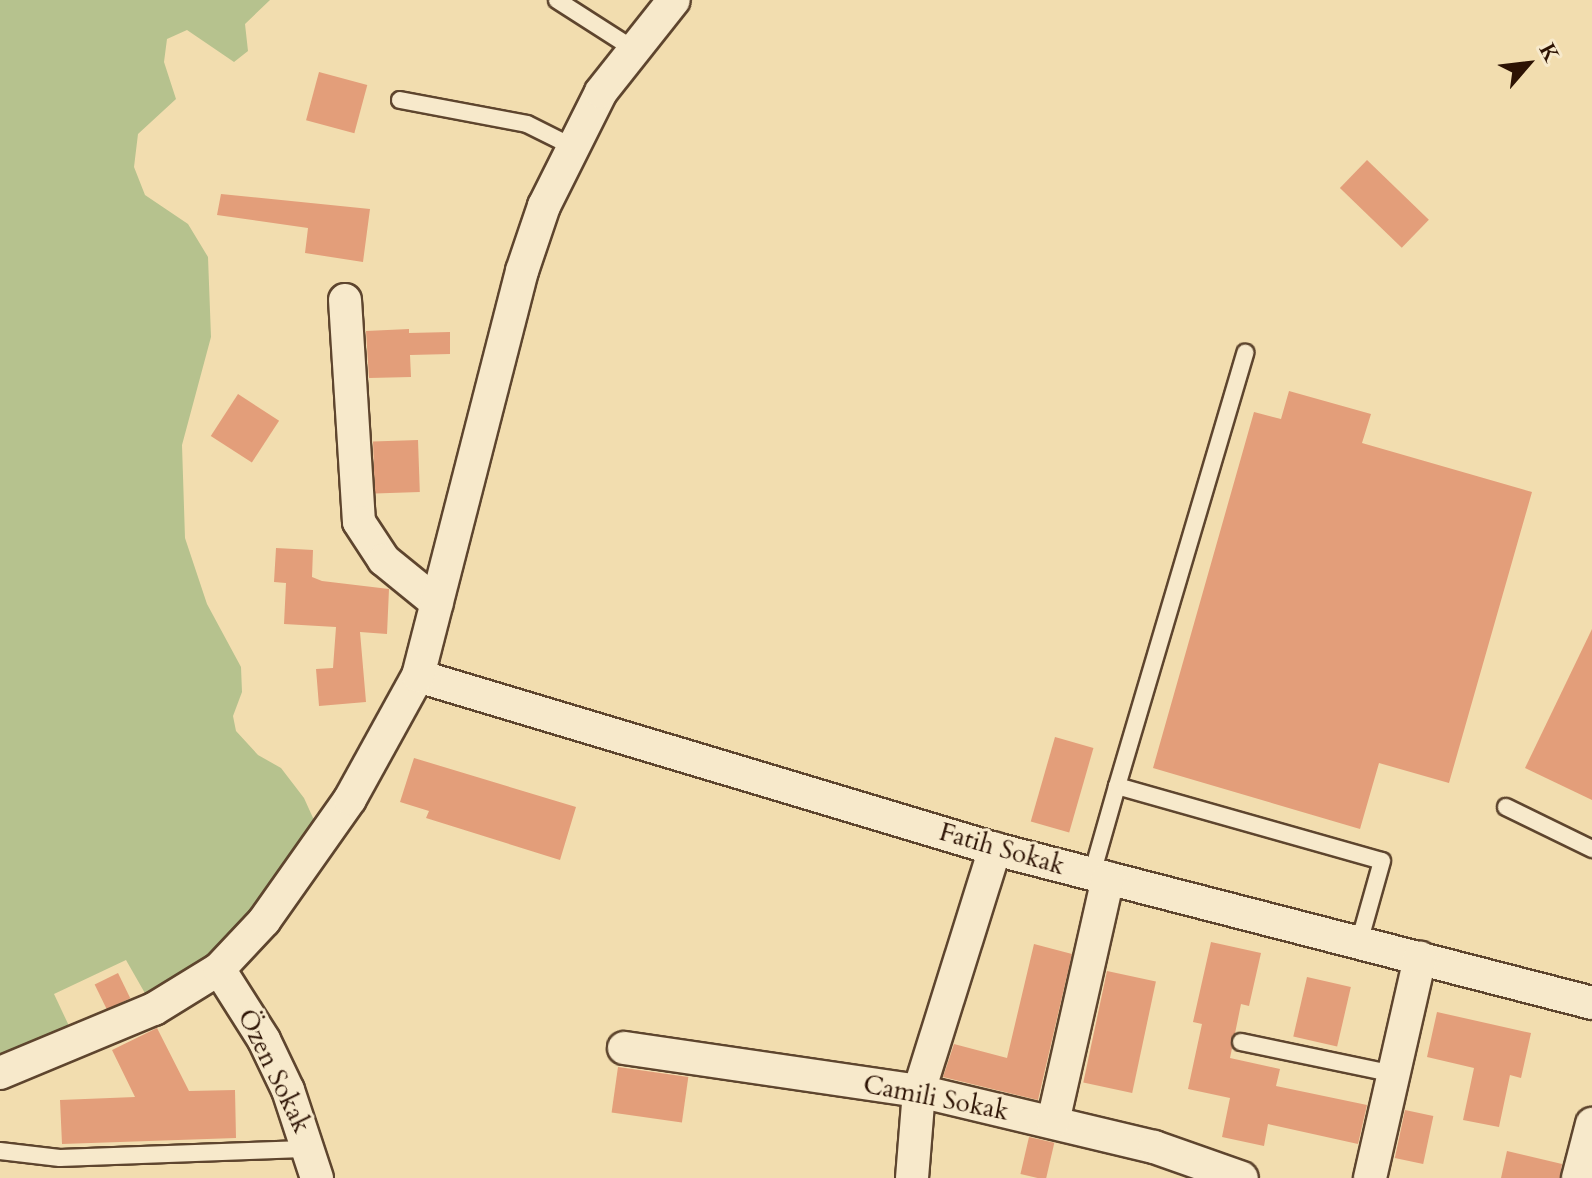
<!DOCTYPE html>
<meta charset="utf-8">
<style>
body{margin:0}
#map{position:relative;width:1592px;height:1178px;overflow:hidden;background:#f2ddaf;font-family:Cardo,serif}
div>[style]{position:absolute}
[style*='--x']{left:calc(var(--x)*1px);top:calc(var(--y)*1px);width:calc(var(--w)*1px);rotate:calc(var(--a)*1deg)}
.green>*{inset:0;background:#b6c28e}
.building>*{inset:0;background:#e39e7a;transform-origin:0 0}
.roads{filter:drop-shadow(2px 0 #5e452e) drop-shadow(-2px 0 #5e452e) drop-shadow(0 2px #5e452e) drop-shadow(0 -2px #5e452e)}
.service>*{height:16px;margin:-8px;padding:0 8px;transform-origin:8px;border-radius:8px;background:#f7e9cb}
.minor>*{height:32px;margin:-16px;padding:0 16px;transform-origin:16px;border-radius:16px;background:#f7e9cb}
span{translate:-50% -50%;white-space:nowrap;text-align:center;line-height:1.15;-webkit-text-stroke:6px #f7e9cb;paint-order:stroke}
.street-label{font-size:26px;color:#2c1203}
.north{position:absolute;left:1488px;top:24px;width:80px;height:80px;-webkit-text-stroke:6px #f7e9cb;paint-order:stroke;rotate:62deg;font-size:22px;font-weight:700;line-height:32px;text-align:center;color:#2c1203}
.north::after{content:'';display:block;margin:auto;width:28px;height:36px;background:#2c1203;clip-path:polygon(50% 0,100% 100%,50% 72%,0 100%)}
</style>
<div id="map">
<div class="green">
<div style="clip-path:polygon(0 0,270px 0,245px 24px,248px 51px,234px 62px,187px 30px,167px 39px,164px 62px,176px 99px,138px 134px,134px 167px,145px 195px,188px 224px,208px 257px,211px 337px,182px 445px,185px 538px,207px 604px,241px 667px,242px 692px,233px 716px,236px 731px,258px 755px,281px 768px,304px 798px,323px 840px,309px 862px,154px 1009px,126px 960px,54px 994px,77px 1043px,0 1073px)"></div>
</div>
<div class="building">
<div style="left:319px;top:72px;width:50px;height:50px;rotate:15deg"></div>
<div style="left:1367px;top:160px;width:86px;height:39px;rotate:44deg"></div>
<div style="clip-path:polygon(221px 194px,370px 209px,363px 262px,305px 253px,308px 228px,217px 215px)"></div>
<div style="clip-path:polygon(409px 329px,409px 333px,450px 332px,450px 354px,410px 355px,411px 377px,369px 378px,366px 331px)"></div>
<div style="clip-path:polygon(1289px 391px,1371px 414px,1362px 443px,1532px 492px,1449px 783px,1379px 763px,1360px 829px,1153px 768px,1254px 412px,1281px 419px)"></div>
<div style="left:238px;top:394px;width:49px;height:50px;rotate:33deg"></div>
<div style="left:418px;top:440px;width:52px;height:45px;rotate:88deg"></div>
<div style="clip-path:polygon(276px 548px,313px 550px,312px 577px,322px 581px,389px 589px,387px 634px,360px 632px,366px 702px,319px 706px,316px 669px,333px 668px,336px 627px,284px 624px,286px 583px,274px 582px)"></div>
<div style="clip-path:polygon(1592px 629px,1592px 800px,1525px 768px)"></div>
<div style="left:1055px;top:737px;width:40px;height:88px;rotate:16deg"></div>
<div style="clip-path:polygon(414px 758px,576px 807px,560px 860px,426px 818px,429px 811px,400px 802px)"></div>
<div style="clip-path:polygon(1211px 942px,1261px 953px,1249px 1006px,1241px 1004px,1230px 1058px,1280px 1069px,1276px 1086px,1367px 1105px,1358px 1144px,1268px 1124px,1264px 1146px,1222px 1137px,1230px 1098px,1188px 1089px,1202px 1024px,1193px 1022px)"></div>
<div style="clip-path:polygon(1034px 944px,1072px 954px,1038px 1100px,943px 1077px,954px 1044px,1007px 1058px)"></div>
<div style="left:1107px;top:971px;width:50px;height:114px;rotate:12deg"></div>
<div style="left:118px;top:973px;width:28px;height:26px;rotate:64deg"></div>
<div style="left:1307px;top:977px;width:45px;height:61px;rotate:13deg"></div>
<div style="clip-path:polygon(1437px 1012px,1531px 1033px,1521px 1078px,1510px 1075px,1499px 1127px,1463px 1120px,1474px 1068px,1427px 1057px)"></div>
<div style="clip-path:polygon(157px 1028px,189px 1091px,235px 1090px,236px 1138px,62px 1144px,60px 1100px,135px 1097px,112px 1050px)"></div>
<div style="left:618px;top:1067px;width:71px;height:46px;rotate:8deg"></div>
<div style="left:1405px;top:1110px;width:29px;height:49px;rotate:12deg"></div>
<div style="left:1029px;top:1137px;width:26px;height:38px;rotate:13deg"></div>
<div style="clip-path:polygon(1507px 1151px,1562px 1164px,1560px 1178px,1501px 1178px)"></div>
</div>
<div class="roads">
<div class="service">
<div style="--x:557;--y:0;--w:93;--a:32.7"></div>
<div style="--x:400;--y:100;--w:129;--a:10.7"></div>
<div style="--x:527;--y:124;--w:49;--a:26.6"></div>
<div style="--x:1117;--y:786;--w:452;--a:-73.5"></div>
<div style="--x:1506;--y:807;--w:96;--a:26"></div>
<div style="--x:1092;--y:874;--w:91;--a:-74.1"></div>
<div style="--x:1117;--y:786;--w:275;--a:15.8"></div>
<div style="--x:1382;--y:861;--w:85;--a:105.7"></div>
<div style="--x:1241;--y:1042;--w:156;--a:11.8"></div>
<div style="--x:0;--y:1151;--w:60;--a:6.7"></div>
<div style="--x:60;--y:1158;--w:250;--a:-2.1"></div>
</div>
<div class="minor">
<div style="--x:345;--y:300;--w:222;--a:86.4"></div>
<div style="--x:359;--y:522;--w:45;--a:56.7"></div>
<div style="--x:384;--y:560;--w:68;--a:39.1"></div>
<div style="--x:418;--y:676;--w:602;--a:16.69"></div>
<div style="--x:995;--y:849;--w:617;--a:14.46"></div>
<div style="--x:219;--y:969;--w:84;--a:57.6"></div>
<div style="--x:264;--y:1040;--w:55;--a:64.4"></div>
<div style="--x:288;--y:1090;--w:93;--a:71.8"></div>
<div style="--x:624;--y:1048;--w:298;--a:8.3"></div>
<div style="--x:919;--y:1091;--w:242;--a:13.4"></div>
<div style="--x:1154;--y:1147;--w:93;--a:19.4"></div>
<div style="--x:0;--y:1073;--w:167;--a:-22.6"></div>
<div style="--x:154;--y:1009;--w:76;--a:-31.6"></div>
<div style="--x:219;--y:969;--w:66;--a:-46.8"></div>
<div style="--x:264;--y:921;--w:149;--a:-54.8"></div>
<div style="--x:350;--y:799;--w:141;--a:-61.1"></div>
<div style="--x:418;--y:676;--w:418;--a:-75.6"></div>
<div style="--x:522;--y:271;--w:69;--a:-71.3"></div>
<div style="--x:544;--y:206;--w:127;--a:-63.4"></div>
<div style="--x:601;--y:92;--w:117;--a:-51.6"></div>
<div style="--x:1053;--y:1122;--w:250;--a:-77.3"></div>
<div style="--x:912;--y:1178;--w:87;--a:-85.4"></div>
<div style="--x:919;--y:1091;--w:254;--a:-72.6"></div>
<div style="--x:1370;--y:1178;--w:226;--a:-77.2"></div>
<div style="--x:1578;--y:1178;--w:56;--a:-75.5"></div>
</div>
</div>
<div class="street-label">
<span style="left:1002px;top:849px;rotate:16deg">Fatih Sokak</span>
<span style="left:274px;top:1071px;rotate:64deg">Özen Sokak</span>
<span style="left:936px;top:1098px;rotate:11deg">Camili Sokak</span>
</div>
<div class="north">K</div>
</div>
